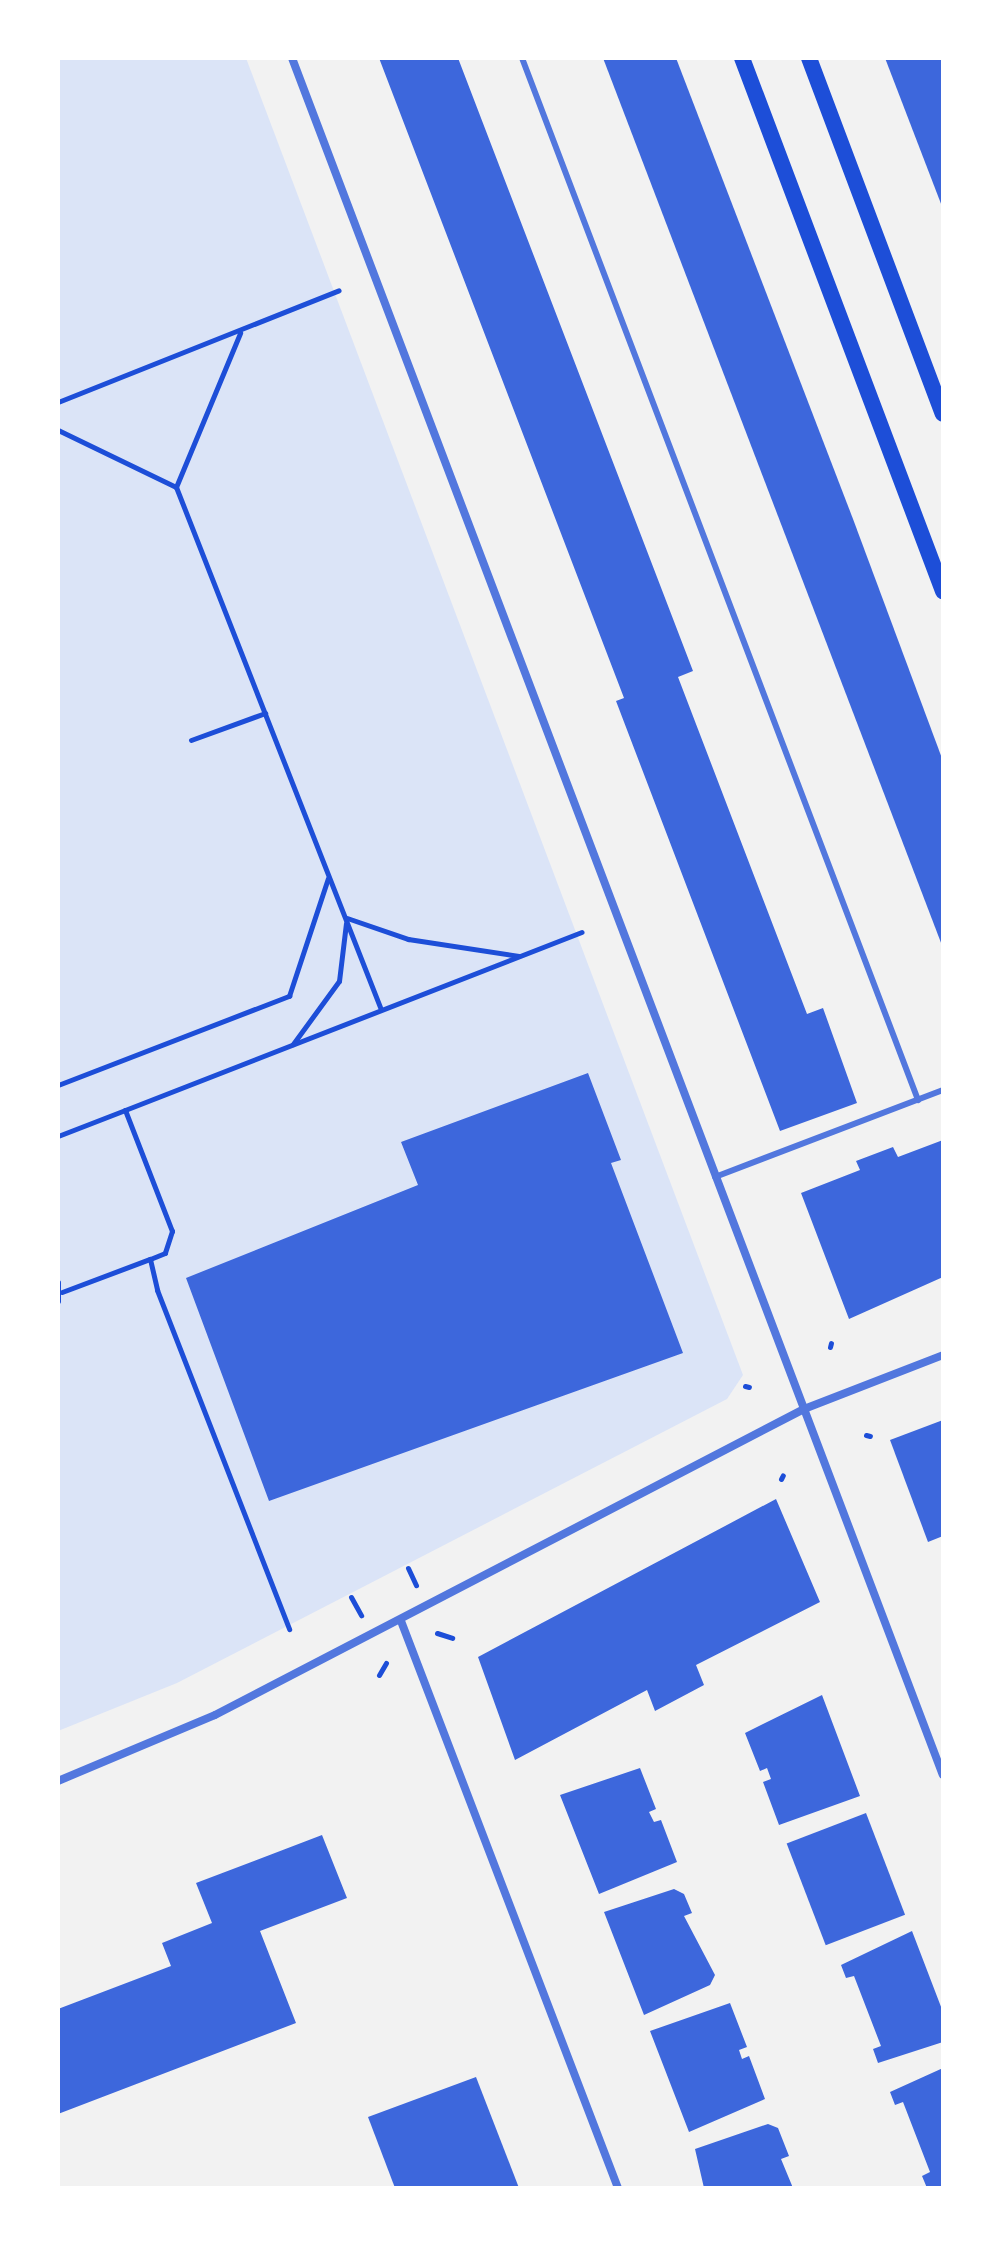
<!DOCTYPE html>
<style>
body{margin:0}
#map{position:relative;width:1001px;height:2246px;overflow:hidden;background:#f2f2f2;font-family:"Libre Baskerville",serif}
div>[style]{position:absolute}
[style*='--x']{left:calc(var(--x)*1px);top:calc(var(--y)*1px);width:calc(var(--w)*1px);rotate:calc(var(--a)*1deg)}
.green>*{inset:0;background:#dbe4f7}
.building>*{inset:0;background:#3d67dc;transform-origin:0 0}
.path>*{height:5px;margin:-2.5px;padding:0 2.5px;transform-origin:2.5px;border-radius:2.5px;background:#1d4ed8}
.service>*{height:6px;margin:-3px;padding:0 3px;transform-origin:3px;border-radius:3px;background:#5277de}
.minor>*{height:8px;margin:-4px;padding:0 4px;transform-origin:4px;border-radius:4px;background:#5277de}
.secondary>*{height:16px;margin:-8px;padding:0 8px;transform-origin:8px;border-radius:8px;background:#1d4ed8}
span{translate:-50% -50%;white-space:nowrap;text-align:center;line-height:1.15;-webkit-text-stroke:8px #fff;paint-order:stroke}
.frame{position:absolute;inset:0;border:60px solid #fff;pointer-events:none}
</style>
<div id="map">
<div class="green">
<div style="clip-path:polygon(58px 58px,246px 58px,743px 1375px,727px 1399px,177px 1683px,58px 1731px)"></div>
</div>
<div class="building">
<div style="clip-path:polygon(379px 58px,458px 58px,693px 671px,678px 677px,807px 1014px,823px 1008px,857px 1103px,780px 1131px,616px 701px,624px 698px)"></div>
<div style="clip-path:polygon(603px 58px,676px 58px,853px 519px,943px 761px,943px 948px)"></div>
<div style="clip-path:polygon(885px 58px,943px 58px,943px 209px)"></div>
<div style="clip-path:polygon(588px 1073px,621px 1160px,611px 1163px,683px 1353px,269px 1501px,186px 1278px,418px 1185px,401px 1142px)"></div>
<div style="clip-path:polygon(943px 1140px,943px 1277px,849px 1319px,801px 1193px,860px 1170px,856px 1161px,893px 1147px,898px 1157px)"></div>
<div style="clip-path:polygon(943px 1420px,943px 1536px,928px 1542px,890px 1440px)"></div>
<div style="clip-path:polygon(776px 1499px,820px 1602px,696px 1665px,704px 1685px,655px 1711px,647px 1690px,515px 1760px,478px 1657px)"></div>
<div style="clip-path:polygon(822px 1695px,860px 1796px,779px 1825px,763px 1782px,771px 1779px,767px 1768px,760px 1771px,745px 1733px)"></div>
<div style="clip-path:polygon(640px 1768px,656px 1809px,649px 1812px,654px 1822px,661px 1820px,677px 1862px,599px 1894px,560px 1795px)"></div>
<div style="left:866px;top:1813px;width:109px;height:85px;rotate:69deg"></div>
<div style="clip-path:polygon(322px 1835px,347px 1898px,260px 1931px,296px 2023px,58px 2114px,58px 2009px,171px 1966px,162px 1943px,212px 1923px,196px 1883px)"></div>
<div style="clip-path:polygon(674px 1889px,684px 1894px,692px 1913px,684px 1916px,715px 1975px,710px 1985px,644px 2015px,604px 1912px)"></div>
<div style="clip-path:polygon(912px 1931px,943px 2012px,943px 2042px,878px 2063px,873px 2049px,881px 2046px,854px 1976px,846px 1978px,841px 1965px)"></div>
<div style="clip-path:polygon(730px 2003px,747px 2047px,739px 2050px,742px 2059px,749px 2056px,765px 2099px,689px 2132px,650px 2031px)"></div>
<div style="clip-path:polygon(943px 2068px,943px 2187px,927px 2188px,922px 2176px,930px 2172px,903px 2102px,895px 2105px,890px 2092px)"></div>
<div style="clip-path:polygon(476px 2077px,519px 2188px,395px 2188px,368px 2117px)"></div>
<div style="clip-path:polygon(768px 2124px,778px 2128px,789px 2156px,781px 2159px,793px 2188px,704px 2188px,695px 2149px)"></div>
</div>
<div class="path">
<div style="--x:58;--y:402;--w:302;--a:-21.7"></div>
<div style="--x:58;--y:430;--w:131;--a:25.8"></div>
<div style="--x:176;--y:487;--w:559;--a:68.58"></div>
<div style="--x:176;--y:487;--w:167;--a:-67.4"></div>
<div style="--x:191;--y:740;--w:79;--a:-20"></div>
<div style="--x:347;--y:918;--w:65;--a:19"></div>
<div style="--x:408;--y:939;--w:112;--a:8.7"></div>
<div style="--x:293;--y:1044;--w:78;--a:-53.9"></div>
<div style="--x:339;--y:981;--w:58;--a:-83.1"></div>
<div style="--x:58;--y:1085;--w:248;--a:-21.1"></div>
<div style="--x:289;--y:996;--w:124;--a:-71.7"></div>
<div style="--x:125;--y:1110;--w:490;--a:-21.3"></div>
<div style="--x:58;--y:1136;--w:72;--a:-21.2"></div>
<div style="--x:125;--y:1110;--w:130;--a:68.8"></div>
<div style="--x:172;--y:1231;--w:23;--a:108"></div>
<div style="--x:165;--y:1253;--w:16;--a:158"></div>
<div style="--x:150;--y:1259;--w:32;--a:77"></div>
<div style="--x:157;--y:1290;--w:364;--a:68.7"></div>
<div style="--x:58;--y:1282;--w:19;--a:90"></div>
<div style="--x:62;--y:1292;--w:94;--a:-20.6"></div>
<div style="--x:830;--y:1347;--w:4;--a:-76"></div>
<div style="--x:745;--y:1386;--w:4;--a:14"></div>
<div style="--x:866;--y:1435;--w:4;--a:14"></div>
<div style="--x:781;--y:1479;--w:4;--a:-63"></div>
<div style="--x:408;--y:1568;--w:19;--a:65"></div>
<div style="--x:351;--y:1597;--w:21;--a:61"></div>
<div style="--x:437;--y:1633;--w:16;--a:18"></div>
<div style="--x:379;--y:1675;--w:14;--a:-60"></div>
</div>
<div class="service">
<div style="--x:522;--y:58;--w:1115;--a:69.19"></div>
<div style="--x:715;--y:1177;--w:244;--a:-20.9"></div>
</div>
<div class="minor">
<div style="--x:292;--y:58;--w:1836;--a:69.24"></div>
<div style="--x:401;--y:1621;--w:607;--a:69.06"></div>
<div style="--x:58;--y:1781;--w:170;--a:-22.8"></div>
<div style="--x:215;--y:1715;--w:664;--a:-27.45"></div>
<div style="--x:804;--y:1409;--w:149;--a:-21.2"></div>
</div>
<div class="secondary">
<div style="--x:742;--y:58;--w:570;--a:69.34"></div>
<div style="--x:809;--y:58;--w:380;--a:69.4"></div>
</div>
<div class="frame"></div>
</div>
